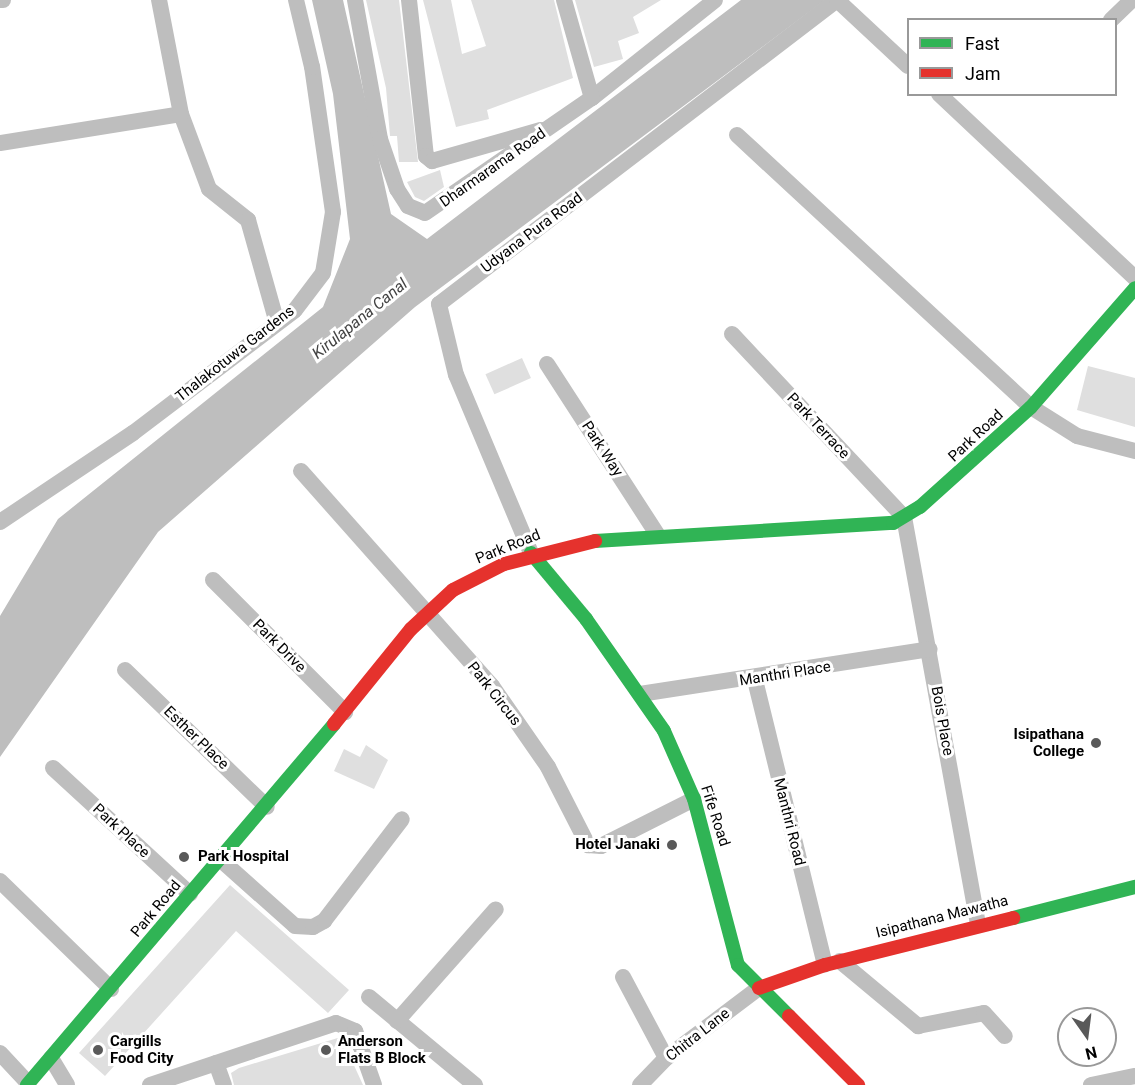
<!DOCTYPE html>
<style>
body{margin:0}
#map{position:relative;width:1135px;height:1085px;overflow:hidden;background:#fff;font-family:Roboto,sans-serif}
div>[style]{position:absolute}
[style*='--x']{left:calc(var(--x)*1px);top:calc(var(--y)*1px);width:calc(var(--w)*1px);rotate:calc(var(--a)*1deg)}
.water>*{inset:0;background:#bebebe}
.building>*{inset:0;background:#dfdfdf;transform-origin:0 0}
.street>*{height:16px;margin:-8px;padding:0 8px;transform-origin:8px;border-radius:8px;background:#bebebe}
.fast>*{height:14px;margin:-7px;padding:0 7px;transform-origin:7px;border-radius:7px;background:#30b455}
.jam>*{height:14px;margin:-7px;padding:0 7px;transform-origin:7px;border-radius:7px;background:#e5322d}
.dots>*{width:16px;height:16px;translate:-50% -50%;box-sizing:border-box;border:3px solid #fff;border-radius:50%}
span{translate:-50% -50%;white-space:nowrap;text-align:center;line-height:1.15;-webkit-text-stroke:6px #fff;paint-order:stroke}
.street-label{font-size:15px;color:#000}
.poi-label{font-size:15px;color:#000;font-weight:700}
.right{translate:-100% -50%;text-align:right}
.left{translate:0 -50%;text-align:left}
.water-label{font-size:16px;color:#434343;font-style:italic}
.legend{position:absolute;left:907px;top:18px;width:210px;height:78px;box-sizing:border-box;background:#fff;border:2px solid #999;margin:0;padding:8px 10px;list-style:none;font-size:18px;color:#000}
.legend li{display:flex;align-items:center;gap:12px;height:30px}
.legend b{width:30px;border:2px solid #999}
.north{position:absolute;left:1057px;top:1007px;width:60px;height:60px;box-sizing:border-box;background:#fff;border:2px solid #999;border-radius:50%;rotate:166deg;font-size:16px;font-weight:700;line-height:24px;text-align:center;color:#000}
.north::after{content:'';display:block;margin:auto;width:21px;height:27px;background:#595959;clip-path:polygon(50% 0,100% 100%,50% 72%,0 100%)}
</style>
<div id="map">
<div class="water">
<div style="clip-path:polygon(312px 0,343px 0,391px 214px,427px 239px,741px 0,825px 0,415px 307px,158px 532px,0 757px,0 616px,58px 519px,323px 307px,350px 239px,333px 94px)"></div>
</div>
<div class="building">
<div style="clip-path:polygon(366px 0,399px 0,418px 162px,399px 162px,397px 136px,390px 136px,386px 88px)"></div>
<div style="clip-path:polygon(423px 0,451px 0,462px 54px,486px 46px,471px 0,554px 0,573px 78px,487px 110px,489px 119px,456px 127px)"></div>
<div style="clip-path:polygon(575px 0,661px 0,633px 17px,639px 33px,618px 41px,623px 59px,594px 67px)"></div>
<div style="clip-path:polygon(440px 170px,444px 187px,424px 201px,415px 197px,407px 182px)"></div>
<div style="left:522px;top:358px;width:22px;height:40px;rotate:66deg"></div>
<div style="clip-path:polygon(1088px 366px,1135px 378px,1135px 427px,1077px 410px)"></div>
<div style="clip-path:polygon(366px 745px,388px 760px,374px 789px,334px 771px,344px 749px,360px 757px)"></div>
<div style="clip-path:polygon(230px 885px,349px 990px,328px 1013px,236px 931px,105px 1076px,79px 1053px)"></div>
<div style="clip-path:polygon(341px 1037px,363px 1085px,234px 1085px,231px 1073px,239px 1068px)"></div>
</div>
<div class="street">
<div style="--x:0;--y:0;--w:3;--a:0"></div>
<div style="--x:355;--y:0;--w:141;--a:79.8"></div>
<div style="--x:380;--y:139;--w:53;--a:71.2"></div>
<div style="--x:397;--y:189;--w:20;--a:57"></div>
<div style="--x:408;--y:206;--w:18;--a:22"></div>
<div style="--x:425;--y:213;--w:203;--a:-34.6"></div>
<div style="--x:592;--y:98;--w:157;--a:-38.5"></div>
<div style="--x:409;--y:0;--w:157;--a:83.8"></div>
<div style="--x:426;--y:156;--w:8;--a:40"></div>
<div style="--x:432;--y:161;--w:113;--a:-15.9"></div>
<div style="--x:564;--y:0;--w:102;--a:74.1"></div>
<div style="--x:1111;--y:20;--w:29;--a:-44"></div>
<div style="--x:939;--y:94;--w:269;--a:43.2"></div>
<div style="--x:181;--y:114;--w:80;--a:69.5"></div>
<div style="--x:209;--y:189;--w:50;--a:38.5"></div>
<div style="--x:248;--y:220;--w:107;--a:74.3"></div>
<div style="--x:737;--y:135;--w:401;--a:42.8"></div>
<div style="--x:1031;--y:407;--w:54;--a:32.2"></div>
<div style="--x:1077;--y:436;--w:60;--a:14.5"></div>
<div style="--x:0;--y:143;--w:183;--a:-9.1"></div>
<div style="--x:181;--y:114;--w:116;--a:-100.9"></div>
<div style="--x:732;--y:334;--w:251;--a:46.8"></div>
<div style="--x:904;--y:517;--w:414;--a:79.7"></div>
<div style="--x:547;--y:364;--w:202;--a:57.1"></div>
<div style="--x:301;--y:471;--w:288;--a:48.4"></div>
<div style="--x:492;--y:686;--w:98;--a:55.3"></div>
<div style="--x:548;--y:767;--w:88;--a:62.9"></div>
<div style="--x:588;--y:845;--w:13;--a:4"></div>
<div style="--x:601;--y:846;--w:104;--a:-26.8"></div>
<div style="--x:0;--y:522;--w:160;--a:-33.8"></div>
<div style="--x:133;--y:433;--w:203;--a:-37.2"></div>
<div style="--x:295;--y:310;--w:46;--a:-52.9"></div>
<div style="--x:323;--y:273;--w:62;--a:-80.7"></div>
<div style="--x:333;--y:212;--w:147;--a:-98.2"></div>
<div style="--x:312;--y:67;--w:69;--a:-103.4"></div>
<div style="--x:531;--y:553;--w:193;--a:-112.8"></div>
<div style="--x:456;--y:375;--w:73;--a:-103.5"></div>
<div style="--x:439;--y:304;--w:501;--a:-37.37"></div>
<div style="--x:837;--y:0;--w:97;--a:42.9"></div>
<div style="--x:213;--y:580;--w:187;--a:45"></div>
<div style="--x:125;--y:670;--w:197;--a:44"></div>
<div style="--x:755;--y:680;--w:293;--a:76.2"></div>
<div style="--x:640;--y:694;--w:293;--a:-8.8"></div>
<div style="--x:53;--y:768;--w:186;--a:42.6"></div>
<div style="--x:221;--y:860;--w:99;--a:41.7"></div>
<div style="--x:295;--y:926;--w:18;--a:3"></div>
<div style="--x:313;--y:927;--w:13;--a:-29"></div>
<div style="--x:324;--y:921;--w:128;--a:-52.6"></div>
<div style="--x:0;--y:881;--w:155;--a:44.2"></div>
<div style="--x:840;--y:961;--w:102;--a:39.8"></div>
<div style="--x:918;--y:1026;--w:67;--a:-11.1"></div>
<div style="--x:984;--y:1013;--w:31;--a:48"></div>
<div style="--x:623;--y:977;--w:92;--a:62"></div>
<div style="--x:369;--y:997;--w:138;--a:39.7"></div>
<div style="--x:397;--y:1021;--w:149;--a:-48.5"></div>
<div style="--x:0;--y:1053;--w:41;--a:47"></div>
<div style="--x:51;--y:1058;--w:31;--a:59"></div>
<div style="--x:216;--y:1063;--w:23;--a:70"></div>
<div style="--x:150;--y:1085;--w:196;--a:-18.4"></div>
<div style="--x:336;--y:1023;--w:21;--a:23"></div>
<div style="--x:355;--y:1031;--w:57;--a:70.6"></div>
<div style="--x:640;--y:1085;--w:37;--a:-46"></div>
<div style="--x:666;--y:1058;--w:116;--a:-37"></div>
<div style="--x:1091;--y:1085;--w:45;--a:-11.6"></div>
</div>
<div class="fast">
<div style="--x:595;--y:541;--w:299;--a:-3.5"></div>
<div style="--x:893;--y:523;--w:31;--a:-31"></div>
<div style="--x:920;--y:507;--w:149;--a:-42"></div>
<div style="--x:1031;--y:407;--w:158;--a:-48.8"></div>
<div style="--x:531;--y:553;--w:86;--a:50.2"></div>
<div style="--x:586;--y:619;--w:136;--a:55.1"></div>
<div style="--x:664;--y:731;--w:74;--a:66.2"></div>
<div style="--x:694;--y:799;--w:172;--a:75.2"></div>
<div style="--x:738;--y:965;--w:72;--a:45"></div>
<div style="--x:1013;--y:918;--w:126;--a:-14.3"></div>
<div style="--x:27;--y:1085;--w:474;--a:-49.6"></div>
</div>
<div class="jam">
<div style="--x:334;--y:724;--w:122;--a:-51"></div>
<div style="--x:411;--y:629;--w:57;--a:-42.9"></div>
<div style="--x:453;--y:590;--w:57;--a:-27"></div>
<div style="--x:504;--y:564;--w:94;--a:-14.2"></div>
<div style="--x:759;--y:988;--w:70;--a:-19.2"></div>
<div style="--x:825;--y:965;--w:194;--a:-14"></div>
<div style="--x:789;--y:1016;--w:98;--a:45"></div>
</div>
<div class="dots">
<div style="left:1096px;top:743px;background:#595959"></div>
<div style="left:672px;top:845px;background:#595959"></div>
<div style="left:184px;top:857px;background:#595959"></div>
<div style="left:98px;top:1050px;background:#595959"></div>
<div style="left:326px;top:1050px;background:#595959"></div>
</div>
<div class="street-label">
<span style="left:493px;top:168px;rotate:-35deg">Dharmarama Road</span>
<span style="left:532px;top:233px;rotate:-37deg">Udyana Pura Road</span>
<span style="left:235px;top:354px;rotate:-38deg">Thalakotuwa Gardens</span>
<span style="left:818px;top:426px;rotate:47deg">Park Terrace</span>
<span style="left:976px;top:436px;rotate:-43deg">Park Road</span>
<span style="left:602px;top:449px;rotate:57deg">Park Way</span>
<span style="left:508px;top:547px;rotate:-22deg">Park Road</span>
<span style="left:279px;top:646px;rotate:45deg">Park Drive</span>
<span style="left:785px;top:674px;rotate:-9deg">Manthri Place</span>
<span style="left:494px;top:694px;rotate:52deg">Park Circus</span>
<span style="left:942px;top:721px;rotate:80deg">Bois Place</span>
<span style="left:196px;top:738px;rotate:44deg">Esther Place</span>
<span style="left:715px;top:816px;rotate:72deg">Fife Road</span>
<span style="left:789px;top:822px;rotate:76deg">Manthri Road</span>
<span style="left:121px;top:831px;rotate:43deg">Park Place</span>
<span style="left:156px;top:909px;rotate:-50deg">Park Road</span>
<span style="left:942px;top:917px;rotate:-14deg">Isipathana Mawatha</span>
<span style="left:698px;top:1035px;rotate:-38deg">Chitra Lane</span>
</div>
<div class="poi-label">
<span class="right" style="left:1084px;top:743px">Isipathana<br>College</span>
<span class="right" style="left:660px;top:845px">Hotel Janaki</span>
<span class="left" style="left:198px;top:857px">Park Hospital</span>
<span class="left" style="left:110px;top:1050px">Cargills<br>Food City</span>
<span class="left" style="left:338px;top:1050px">Anderson<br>Flats B Block</span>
</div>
<div class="water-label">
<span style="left:360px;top:319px;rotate:-39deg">Kirulapana Canal</span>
</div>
<ul class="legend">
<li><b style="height:8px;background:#30b455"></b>Fast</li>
<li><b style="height:8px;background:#e5322d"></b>Jam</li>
</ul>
<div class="north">N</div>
</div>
